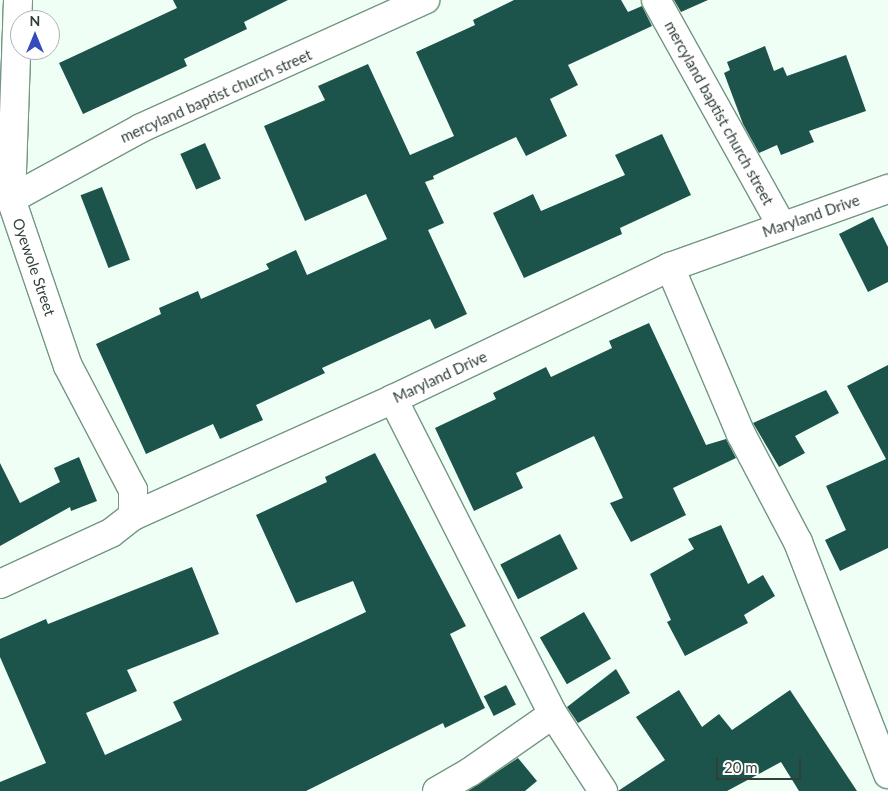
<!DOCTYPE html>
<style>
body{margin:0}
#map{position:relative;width:888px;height:791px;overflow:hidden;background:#f0fff6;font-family:Lato,sans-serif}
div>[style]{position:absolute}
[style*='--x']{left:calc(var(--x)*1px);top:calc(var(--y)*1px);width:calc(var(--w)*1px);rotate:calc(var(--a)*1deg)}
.building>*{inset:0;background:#1c544b;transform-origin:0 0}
.roads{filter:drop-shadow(1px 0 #749682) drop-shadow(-1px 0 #749682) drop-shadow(0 1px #749682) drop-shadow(0 -1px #749682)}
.street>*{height:28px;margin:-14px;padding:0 14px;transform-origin:14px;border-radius:14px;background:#fff}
span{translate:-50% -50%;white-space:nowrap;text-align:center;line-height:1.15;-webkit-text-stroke:5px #fff;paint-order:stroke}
.street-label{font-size:15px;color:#314037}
.north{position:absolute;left:10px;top:10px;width:50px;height:50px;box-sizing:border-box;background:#fff;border:1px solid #adb3af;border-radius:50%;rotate:0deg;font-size:14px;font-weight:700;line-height:20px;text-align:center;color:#314037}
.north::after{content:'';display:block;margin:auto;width:18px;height:22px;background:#354bbd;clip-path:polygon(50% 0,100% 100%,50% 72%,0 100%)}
.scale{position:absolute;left:716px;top:758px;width:85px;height:22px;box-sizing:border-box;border:2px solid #314037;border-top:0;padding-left:6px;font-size:15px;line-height:18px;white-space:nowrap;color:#314037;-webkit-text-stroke:4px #fff;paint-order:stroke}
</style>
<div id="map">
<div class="building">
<div style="clip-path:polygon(173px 0,288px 0,244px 22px,247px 29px,184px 59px,187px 66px,83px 114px,59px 63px,177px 8px)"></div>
<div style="clip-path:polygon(514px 0,621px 0,628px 12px,642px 6px,652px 26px,568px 65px,578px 85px,550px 99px,567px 136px,526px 156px,516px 137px,433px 176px,434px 179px,425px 182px,444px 223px,428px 230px,467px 314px,435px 329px,430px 319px,322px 368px,325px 373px,256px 405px,263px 420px,220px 439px,213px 424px,146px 454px,96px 344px,161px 314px,159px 308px,198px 291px,201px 299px,269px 269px,266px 264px,296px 250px,307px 275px,387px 239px,366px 194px,305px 221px,264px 126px,325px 100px,318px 86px,368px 64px,410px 155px,454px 136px,416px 52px,475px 25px,473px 20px)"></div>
<div style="clip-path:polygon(674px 0,708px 0,681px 12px)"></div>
<div style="clip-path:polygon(765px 46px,774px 71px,783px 67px,787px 76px,846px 55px,866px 111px,809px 131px,814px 142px,781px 155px,777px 145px,759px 153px,743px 124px,724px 73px,730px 70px,727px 62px)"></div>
<div style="clip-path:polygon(662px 134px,691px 195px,620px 228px,622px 234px,524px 278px,493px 213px,533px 194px,541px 211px,625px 175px,615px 155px)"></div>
<div style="left:205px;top:143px;width:39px;height:27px;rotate:66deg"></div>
<div style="left:102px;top:187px;width:78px;height:23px;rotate:69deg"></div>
<div style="clip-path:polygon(873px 217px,888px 247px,888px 282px,868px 292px,839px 234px)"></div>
<div style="clip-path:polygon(649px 323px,706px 445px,726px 439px,736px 458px,673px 488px,686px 515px,631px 542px,610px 503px,623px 498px,594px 436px,516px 473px,523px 488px,474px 511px,435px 428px,496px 399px,493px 393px,546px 367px,551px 377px,612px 348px,609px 341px)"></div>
<div style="clip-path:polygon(888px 365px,888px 548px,840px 571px,825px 540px,846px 530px,826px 486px,886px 459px,847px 386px)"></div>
<div style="clip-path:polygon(826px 390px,839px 413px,795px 436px,805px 453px,779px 467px,753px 423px)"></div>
<div style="clip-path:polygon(375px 453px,466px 626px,450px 634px,485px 708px,445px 728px,443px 723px,306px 791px,0 791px,0 782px,46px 763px,0 657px,0 639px,46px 619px,48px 624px,192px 567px,219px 634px,127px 670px,137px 691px,86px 713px,105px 755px,182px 720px,173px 702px,366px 612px,353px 581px,296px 603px,256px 515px,327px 482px,325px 477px)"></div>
<div style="clip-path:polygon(79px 457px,97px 501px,71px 511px,70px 507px,0 546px,0 463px,20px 503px,60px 482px,54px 468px)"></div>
<div style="clip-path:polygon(721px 525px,748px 584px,763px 575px,775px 596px,744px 615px,748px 623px,685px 656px,667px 622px,671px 620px,650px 574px,694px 549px,688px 539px)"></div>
<div style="left:560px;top:534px;width:39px;height:67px;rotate:63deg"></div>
<div style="left:584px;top:612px;width:54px;height:51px;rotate:60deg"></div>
<div style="clip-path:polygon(616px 669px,630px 693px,578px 723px,567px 707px)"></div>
<div style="left:506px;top:685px;width:22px;height:25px;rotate:63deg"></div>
<div style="clip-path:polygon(679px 690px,702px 727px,719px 714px,732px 730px,790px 690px,857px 791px,799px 791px,781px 762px,727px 791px,618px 791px,665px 760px,636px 717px)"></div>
<div style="clip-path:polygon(518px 758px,537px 781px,525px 791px,468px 791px)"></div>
</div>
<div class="roads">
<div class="street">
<div style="--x:18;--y:0;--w:199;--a:92"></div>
<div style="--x:11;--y:199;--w:176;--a:71.2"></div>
<div style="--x:68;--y:366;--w:140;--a:62.3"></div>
<div style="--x:133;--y:490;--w:26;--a:90"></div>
<div style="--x:656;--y:0;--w:259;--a:60.9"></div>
<div style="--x:11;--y:199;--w:148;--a:-28.6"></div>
<div style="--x:141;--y:128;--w:312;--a:-24.3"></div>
<div style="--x:670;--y:267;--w:181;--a:67"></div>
<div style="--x:741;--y:434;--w:122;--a:62.2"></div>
<div style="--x:798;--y:542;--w:249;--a:68.8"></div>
<div style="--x:393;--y:399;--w:353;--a:63.1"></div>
<div style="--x:553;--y:714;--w:92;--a:57"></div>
<div style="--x:0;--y:584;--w:122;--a:-24.7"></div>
<div style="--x:111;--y:533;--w:28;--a:-38"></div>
<div style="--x:133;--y:516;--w:285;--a:-24.2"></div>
<div style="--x:393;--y:399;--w:307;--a:-25.5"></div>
<div style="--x:670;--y:267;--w:232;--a:-19.7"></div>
<div style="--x:437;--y:791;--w:38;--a:-30"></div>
<div style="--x:470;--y:772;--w:101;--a:-34.9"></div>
</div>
</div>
<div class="street-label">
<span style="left:216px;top:96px;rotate:-24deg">mercyland baptist church street</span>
<span style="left:719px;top:113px;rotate:61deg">mercyland baptist church street</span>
<span style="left:811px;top:216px;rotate:-19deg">Maryland Drive</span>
<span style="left:34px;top:267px;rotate:71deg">Oyewole Street</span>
<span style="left:440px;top:377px;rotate:-25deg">Maryland Drive</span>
</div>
<div class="north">N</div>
<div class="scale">20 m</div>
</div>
